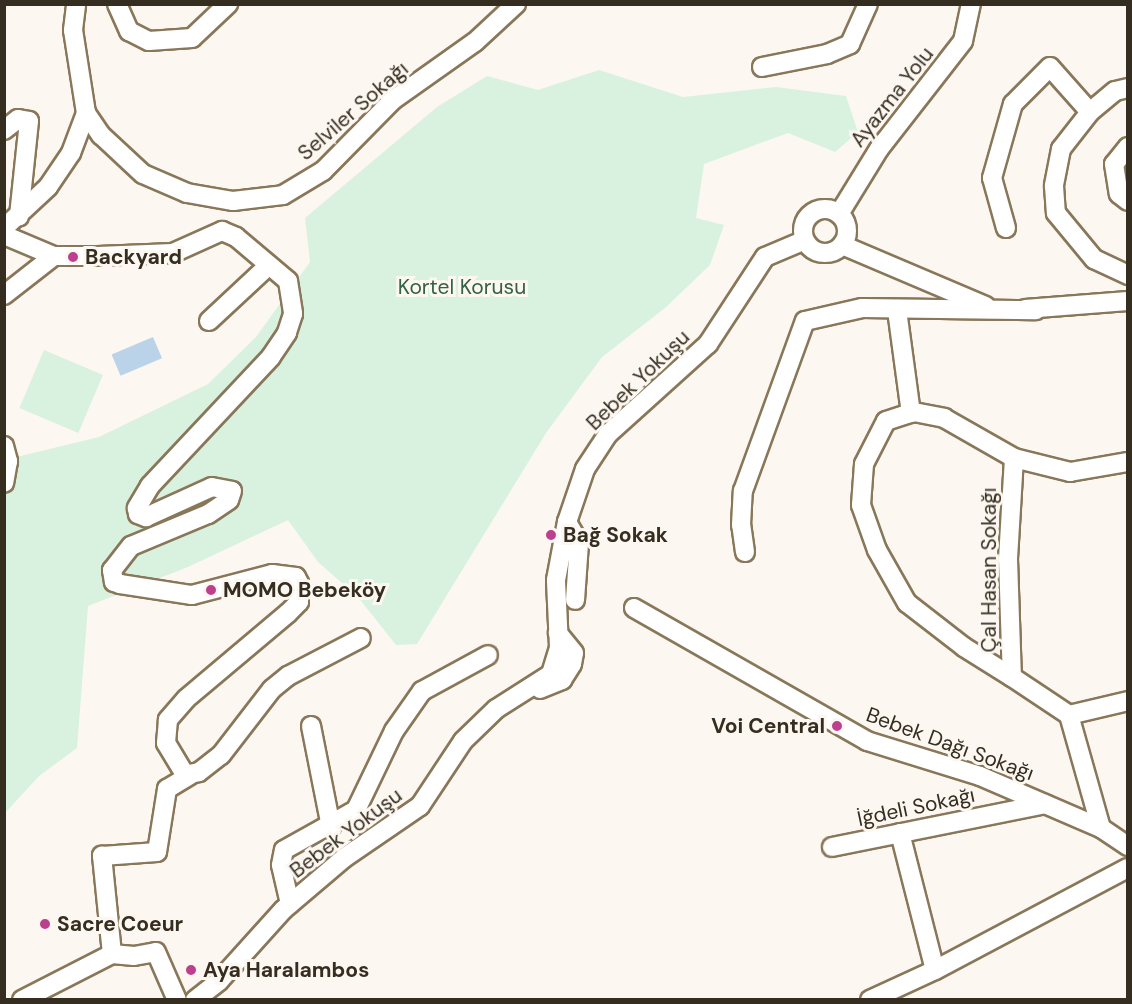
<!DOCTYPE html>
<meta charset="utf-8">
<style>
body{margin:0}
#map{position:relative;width:1132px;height:1004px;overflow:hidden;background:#fcf7f1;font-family:"DM Sans",sans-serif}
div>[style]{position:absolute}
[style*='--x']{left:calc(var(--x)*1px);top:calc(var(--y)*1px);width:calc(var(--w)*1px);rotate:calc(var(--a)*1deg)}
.green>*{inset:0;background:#d9f2e0;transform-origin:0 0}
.water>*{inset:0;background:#bbd3e9;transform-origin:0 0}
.roads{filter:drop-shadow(2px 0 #897759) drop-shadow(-2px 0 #897759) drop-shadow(0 2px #897759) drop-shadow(0 -2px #897759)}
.minor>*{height:18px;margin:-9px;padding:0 9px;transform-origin:9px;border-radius:9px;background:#fff}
.minor>.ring{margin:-9px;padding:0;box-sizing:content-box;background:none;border:18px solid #fff;border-radius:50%}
.dots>*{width:16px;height:16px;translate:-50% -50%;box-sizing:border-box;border:3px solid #fcf7f1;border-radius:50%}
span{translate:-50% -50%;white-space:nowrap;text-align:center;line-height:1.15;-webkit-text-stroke:6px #fcf7f1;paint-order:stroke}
.street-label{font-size:21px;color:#352d20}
.poi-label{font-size:21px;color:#352d20;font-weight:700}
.left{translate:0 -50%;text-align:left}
.right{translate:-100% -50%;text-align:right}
.park-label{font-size:21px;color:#346244}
.frame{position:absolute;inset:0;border:6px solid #352d20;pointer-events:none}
</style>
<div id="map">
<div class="green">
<div style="clip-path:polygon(599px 70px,683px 97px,776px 87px,846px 96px,858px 132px,835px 152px,788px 133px,704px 164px,696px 218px,724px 225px,710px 265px,665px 308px,602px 357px,546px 433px,417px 644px,396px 645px,358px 597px,318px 562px,288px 520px,188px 567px,88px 606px,77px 748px,39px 776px,5px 813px,4px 460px,99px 437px,208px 384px,256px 337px,310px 262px,305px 218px,437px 107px,487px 76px,538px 90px)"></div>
<div style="left:44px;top:350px;width:64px;height:63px;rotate:23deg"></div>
</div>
<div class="water">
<div style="left:153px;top:337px;width:23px;height:45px;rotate:67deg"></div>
</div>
<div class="roads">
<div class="minor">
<div style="--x:117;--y:4;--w:30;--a:66"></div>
<div style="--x:129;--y:31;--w:22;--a:27"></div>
<div style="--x:149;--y:41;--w:43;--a:-4"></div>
<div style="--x:192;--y:38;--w:50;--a:-43.4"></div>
<div style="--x:762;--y:67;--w:66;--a:-11.3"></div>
<div style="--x:827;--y:54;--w:25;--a:-23"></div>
<div style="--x:850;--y:44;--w:44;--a:-65.8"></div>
<div style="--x:1128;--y:88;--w:13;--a:167"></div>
<div style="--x:1115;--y:91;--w:33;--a:140"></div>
<div style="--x:1090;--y:112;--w:47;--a:128.1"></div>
<div style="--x:1061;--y:149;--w:38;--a:101"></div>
<div style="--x:1054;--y:186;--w:27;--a:86"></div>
<div style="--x:1056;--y:213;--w:60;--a:50.4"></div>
<div style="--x:1094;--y:259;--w:38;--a:25"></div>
<div style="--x:86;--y:113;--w:27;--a:56"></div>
<div style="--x:101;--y:135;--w:57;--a:42.9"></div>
<div style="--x:143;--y:174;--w:48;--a:23.4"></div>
<div style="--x:187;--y:193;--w:47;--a:9.9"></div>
<div style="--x:233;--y:201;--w:50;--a:-6.8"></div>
<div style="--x:283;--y:195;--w:47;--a:-31"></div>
<div style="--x:323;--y:171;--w:100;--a:-45.4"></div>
<div style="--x:393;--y:100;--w:100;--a:-35.3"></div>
<div style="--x:475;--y:42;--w:56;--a:-42.8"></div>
<div style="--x:4;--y:130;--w:18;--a:-38"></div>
<div style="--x:18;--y:119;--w:11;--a:10"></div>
<div style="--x:29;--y:121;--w:96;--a:96"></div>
<div style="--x:1128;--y:147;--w:22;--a:129"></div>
<div style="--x:1114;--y:164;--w:30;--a:81"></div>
<div style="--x:1119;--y:194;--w:11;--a:38"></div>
<div class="ring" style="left:803px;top:209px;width:26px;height:26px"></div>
<div style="--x:839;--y:214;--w:76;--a:-58.4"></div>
<div style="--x:879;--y:149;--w:137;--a:-52.1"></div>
<div style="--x:963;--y:41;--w:38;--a:-78"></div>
<div style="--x:4;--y:228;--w:60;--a:-43"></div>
<div style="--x:48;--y:187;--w:41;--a:-55.9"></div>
<div style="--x:71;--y:153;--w:43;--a:-69.4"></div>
<div style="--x:86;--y:113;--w:84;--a:-98.9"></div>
<div style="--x:73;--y:30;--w:26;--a:-83"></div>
<div style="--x:1006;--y:228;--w:52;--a:-105.6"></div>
<div style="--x:992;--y:178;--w:77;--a:-74.2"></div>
<div style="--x:1013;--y:104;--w:52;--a:-45"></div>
<div style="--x:1050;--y:67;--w:60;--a:48.4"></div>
<div style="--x:4;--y:235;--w:54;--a:22.8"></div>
<div style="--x:54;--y:256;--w:44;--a:0"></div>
<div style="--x:98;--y:256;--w:75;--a:-2.3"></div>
<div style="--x:173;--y:253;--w:54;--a:-24.2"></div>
<div style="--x:222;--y:231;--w:15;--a:23"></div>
<div style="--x:236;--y:237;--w:68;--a:40.2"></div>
<div style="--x:288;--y:281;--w:33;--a:81"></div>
<div style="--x:293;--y:314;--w:20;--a:108"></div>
<div style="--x:287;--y:333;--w:29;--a:124"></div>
<div style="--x:271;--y:357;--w:177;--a:133.2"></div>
<div style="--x:150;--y:486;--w:26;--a:121"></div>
<div style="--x:137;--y:508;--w:6;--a:81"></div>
<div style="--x:138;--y:514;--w:9;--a:21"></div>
<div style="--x:146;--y:517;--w:72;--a:-24.4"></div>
<div style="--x:212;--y:487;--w:20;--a:11"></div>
<div style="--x:232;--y:491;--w:9;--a:108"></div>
<div style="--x:229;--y:500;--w:25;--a:146"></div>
<div style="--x:208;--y:514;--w:83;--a:157.4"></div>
<div style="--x:131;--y:546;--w:31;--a:128"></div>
<div style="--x:112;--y:570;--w:12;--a:81"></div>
<div style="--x:114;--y:582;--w:6;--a:18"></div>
<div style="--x:120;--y:584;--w:73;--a:8.7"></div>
<div style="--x:192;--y:595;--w:83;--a:-14.7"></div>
<div style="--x:272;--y:574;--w:24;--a:7"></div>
<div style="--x:296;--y:577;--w:7;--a:63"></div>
<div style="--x:299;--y:583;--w:19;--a:90"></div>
<div style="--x:299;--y:602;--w:16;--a:135"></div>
<div style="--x:288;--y:613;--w:133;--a:139.9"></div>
<div style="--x:186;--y:699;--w:28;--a:131"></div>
<div style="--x:168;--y:720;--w:23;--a:95"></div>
<div style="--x:166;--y:743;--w:37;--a:59"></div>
<div style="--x:185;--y:775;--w:14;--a:-12"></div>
<div style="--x:199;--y:772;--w:28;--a:-38"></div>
<div style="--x:221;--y:755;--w:83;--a:-52.3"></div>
<div style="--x:272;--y:689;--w:21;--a:-39"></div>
<div style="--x:288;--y:676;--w:82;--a:-27.5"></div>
<div style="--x:842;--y:245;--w:156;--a:23"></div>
<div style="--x:4;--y:295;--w:63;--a:-38"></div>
<div style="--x:1025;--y:309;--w:103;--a:-4.4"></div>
<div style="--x:897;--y:310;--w:104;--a:82.3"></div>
<div style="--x:209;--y:321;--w:82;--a:-43"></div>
<div style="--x:4;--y:446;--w:16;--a:75"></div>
<div style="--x:8;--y:461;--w:22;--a:100"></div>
<div style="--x:1014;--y:458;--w:101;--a:93.4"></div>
<div style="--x:1008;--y:559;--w:118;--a:88.1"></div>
<div style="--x:1012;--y:677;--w:69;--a:33.7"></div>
<div style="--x:1069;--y:715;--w:117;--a:74.2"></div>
<div style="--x:567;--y:522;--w:24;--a:60"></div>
<div style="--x:579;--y:543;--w:57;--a:94"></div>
<div style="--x:745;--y:552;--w:27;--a:-98"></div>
<div style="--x:741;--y:525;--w:34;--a:-87"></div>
<div style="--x:743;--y:491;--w:181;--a:-70"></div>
<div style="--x:805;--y:321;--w:58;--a:-12.8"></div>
<div style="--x:862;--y:308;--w:174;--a:0.7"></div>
<div style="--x:634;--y:608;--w:268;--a:29.7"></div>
<div style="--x:867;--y:741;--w:118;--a:17.2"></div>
<div style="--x:980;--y:776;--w:132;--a:23.3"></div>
<div style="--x:1101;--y:828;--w:32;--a:34"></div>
<div style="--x:1012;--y:677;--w:57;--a:-148"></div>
<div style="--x:964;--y:647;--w:72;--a:-142.3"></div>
<div style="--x:907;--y:603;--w:61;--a:-119.5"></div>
<div style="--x:877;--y:550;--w:48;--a:-109.6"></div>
<div style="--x:861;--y:505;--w:41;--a:-85.8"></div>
<div style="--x:864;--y:464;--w:48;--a:-62.9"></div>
<div style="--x:886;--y:421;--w:29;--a:-18"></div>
<div style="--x:914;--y:412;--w:31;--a:11"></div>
<div style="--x:944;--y:418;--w:81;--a:29.7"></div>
<div style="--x:1014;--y:458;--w:58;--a:14"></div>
<div style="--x:1070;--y:472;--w:59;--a:-9.8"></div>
<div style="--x:540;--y:689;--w:24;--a:-22"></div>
<div style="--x:562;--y:680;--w:19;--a:-58"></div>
<div style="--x:572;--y:664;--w:11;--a:-80"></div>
<div style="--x:574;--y:653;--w:26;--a:-129"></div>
<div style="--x:1069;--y:715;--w:61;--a:-13.3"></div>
<div style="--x:311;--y:726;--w:103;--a:78.8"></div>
<div style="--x:900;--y:833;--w:141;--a:75.7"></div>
<div style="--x:832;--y:847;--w:217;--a:-11.4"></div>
<div style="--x:290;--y:904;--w:40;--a:-103"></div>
<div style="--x:281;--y:865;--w:15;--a:-79"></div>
<div style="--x:284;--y:850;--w:82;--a:-29.1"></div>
<div style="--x:356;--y:810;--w:88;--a:-64.3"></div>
<div style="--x:394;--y:731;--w:49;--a:-55"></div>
<div style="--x:422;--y:691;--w:75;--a:-28.6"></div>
<div style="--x:112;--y:954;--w:99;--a:-95.8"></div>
<div style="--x:102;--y:856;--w:55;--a:-4.2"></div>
<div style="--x:157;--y:852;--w:64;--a:-81"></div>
<div style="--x:167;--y:789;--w:27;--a:-31"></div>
<div style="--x:22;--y:1000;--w:101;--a:-27.1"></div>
<div style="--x:112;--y:954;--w:22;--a:5"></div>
<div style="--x:134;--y:956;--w:22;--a:-10"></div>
<div style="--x:156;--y:952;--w:52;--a:66.4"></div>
<div style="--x:195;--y:1000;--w:31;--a:-38"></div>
<div style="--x:219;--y:981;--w:96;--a:-48"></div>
<div style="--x:283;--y:910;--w:80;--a:-40.4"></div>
<div style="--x:344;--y:858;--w:92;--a:-34.4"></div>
<div style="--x:420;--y:806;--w:78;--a:-56.5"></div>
<div style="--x:463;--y:741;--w:46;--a:-44.1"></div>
<div style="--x:496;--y:709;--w:65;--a:-32.5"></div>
<div style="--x:551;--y:674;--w:28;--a:-73"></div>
<div style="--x:559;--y:647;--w:67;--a:-92.6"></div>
<div style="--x:556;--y:580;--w:59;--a:-79.3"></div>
<div style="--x:567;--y:522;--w:56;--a:-71.2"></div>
<div style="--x:585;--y:469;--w:42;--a:-56.7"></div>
<div style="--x:608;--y:434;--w:135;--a:-42"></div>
<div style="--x:708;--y:344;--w:104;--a:-56.8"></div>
<div style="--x:765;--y:257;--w:43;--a:-23"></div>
<div style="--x:870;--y:1000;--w:72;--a:-24.8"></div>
<div style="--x:935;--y:970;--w:218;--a:-27.9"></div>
</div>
</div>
<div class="dots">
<div style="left:73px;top:257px;background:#bd408f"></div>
<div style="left:551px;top:535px;background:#bd408f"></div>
<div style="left:211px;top:590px;background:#bd408f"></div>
<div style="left:837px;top:726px;background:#bd408f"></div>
<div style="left:45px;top:924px;background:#bd408f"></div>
<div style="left:191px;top:970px;background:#bd408f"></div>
</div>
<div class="street-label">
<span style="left:892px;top:97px;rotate:-52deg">Ayazma Yolu</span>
<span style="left:353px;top:111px;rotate:-41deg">Selviler Sokağı</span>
<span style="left:638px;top:380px;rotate:-44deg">Bebek Yokuşu</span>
<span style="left:989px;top:570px;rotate:-90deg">Çal Hasan Sokağı</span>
<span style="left:950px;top:744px;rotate:20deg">Bebek Dağı Sokağı</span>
<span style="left:916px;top:807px;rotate:-12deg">İğdeli Sokağı</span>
<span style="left:346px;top:833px;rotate:-37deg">Bebek Yokuşu</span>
</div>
<div class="poi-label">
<span class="left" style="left:85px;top:257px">Backyard</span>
<span class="left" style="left:563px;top:535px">Bağ Sokak</span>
<span class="left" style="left:223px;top:590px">MOMO Bebeköy</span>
<span class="right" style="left:825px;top:726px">Voi Central</span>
<span class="left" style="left:57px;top:924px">Sacre Coeur</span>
<span class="left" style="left:203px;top:970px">Aya Haralambos</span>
</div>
<div class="park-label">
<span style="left:462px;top:287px">Kortel Korusu</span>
</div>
<div class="frame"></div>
</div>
